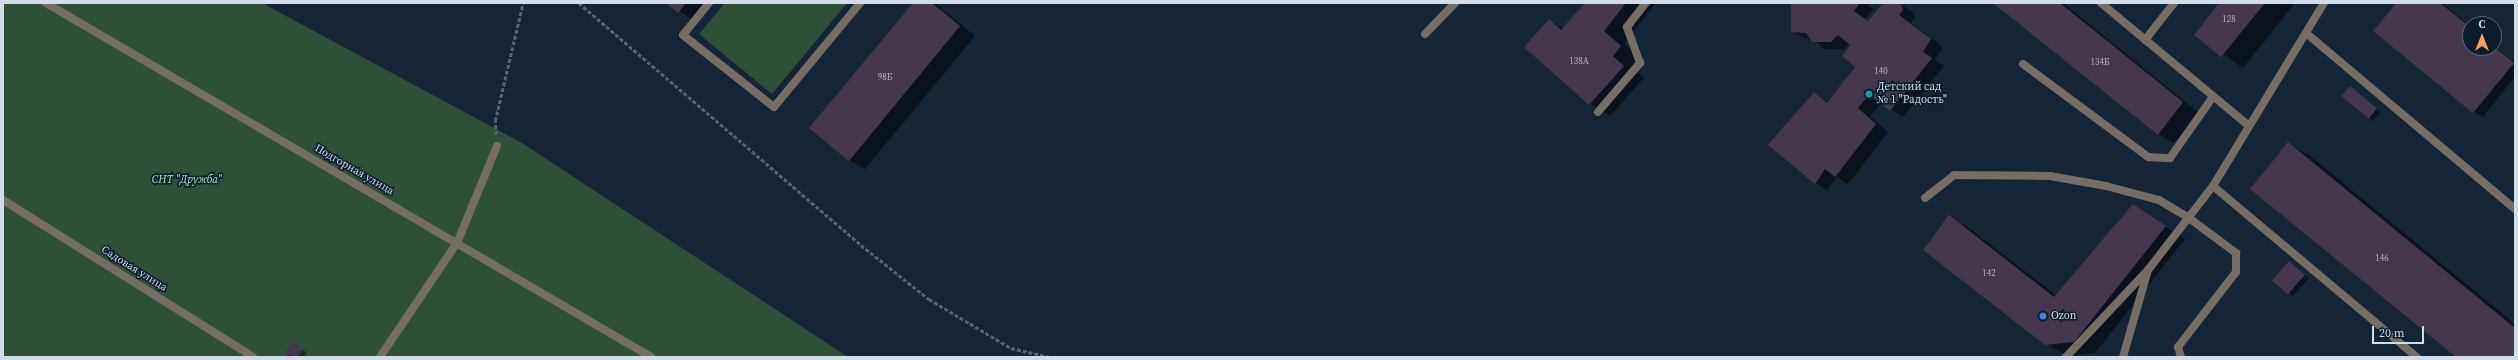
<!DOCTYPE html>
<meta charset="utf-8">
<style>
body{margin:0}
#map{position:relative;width:2518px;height:360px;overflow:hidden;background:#142537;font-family:"Source Serif 4",serif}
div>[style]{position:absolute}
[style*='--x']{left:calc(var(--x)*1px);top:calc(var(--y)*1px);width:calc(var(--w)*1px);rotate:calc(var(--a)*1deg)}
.green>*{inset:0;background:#2f5038}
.shadow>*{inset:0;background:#0007}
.building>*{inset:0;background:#45384e;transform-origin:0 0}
.path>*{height:2.5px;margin-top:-1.25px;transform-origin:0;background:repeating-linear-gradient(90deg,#546373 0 4px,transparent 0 6px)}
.lane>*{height:8px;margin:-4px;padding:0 4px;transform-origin:4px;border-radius:4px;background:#766d64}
.street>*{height:8px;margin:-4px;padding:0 4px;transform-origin:4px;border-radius:4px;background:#766d64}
.dots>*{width:11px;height:11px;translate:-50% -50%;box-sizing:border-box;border:2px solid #0b1c2d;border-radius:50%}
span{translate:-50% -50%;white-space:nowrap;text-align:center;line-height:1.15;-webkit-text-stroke:3px #0b1c2d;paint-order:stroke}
.number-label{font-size:9px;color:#afb4c2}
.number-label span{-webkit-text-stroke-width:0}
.poi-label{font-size:11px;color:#d2dde9}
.left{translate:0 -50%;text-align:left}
.street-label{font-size:11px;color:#d2dde9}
.park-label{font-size:11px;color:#a8ecb9;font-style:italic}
.frame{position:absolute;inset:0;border:4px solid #d2dde9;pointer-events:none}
.north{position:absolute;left:2462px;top:16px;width:40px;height:40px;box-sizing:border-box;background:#0b1c2d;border:1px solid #5b6978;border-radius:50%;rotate:0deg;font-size:11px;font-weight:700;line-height:16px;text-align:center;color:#d2dde9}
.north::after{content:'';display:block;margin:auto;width:14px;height:18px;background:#fe9c58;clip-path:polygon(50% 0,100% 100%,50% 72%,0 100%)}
.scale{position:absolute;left:2372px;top:326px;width:52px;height:18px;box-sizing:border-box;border:2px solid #d2dde9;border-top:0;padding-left:5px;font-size:12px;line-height:14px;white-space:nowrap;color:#d2dde9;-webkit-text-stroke:3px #0b1c2d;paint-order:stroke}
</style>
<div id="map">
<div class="green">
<div style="clip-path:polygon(3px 3px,262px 3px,522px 143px,848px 357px,3px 357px)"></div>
<div style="clip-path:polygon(725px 3px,847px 3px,772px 94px,699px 34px)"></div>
</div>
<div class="shadow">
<div style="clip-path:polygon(668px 3px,708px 3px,694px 21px)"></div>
<div style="clip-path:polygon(914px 3px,935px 3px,975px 36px,865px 169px,849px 160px)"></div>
<div style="clip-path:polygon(1585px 3px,1656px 3px,1624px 43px,1641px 59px,1633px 68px,1644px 78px,1610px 116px,1590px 104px,1549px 20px,1564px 29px)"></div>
<div style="clip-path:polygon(1792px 3px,1866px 3px,1873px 9px,1866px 19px,1869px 21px,1884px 3px,1899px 3px,1913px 12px,1915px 17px,1911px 23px,1943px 47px,1935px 60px,1944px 66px,1903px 117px,1881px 103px,1870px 116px,1888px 132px,1848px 184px,1837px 177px,1827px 190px,1815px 183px,1814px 94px,1828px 103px,1857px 67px,1849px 43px,1844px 49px,1825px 49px,1811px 39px,1805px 38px,1792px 31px)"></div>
<div style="clip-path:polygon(1994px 3px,2063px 3px,2198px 112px,2174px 143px,2158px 134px)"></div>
<div style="clip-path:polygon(2220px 3px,2295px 3px,2243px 68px,2196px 35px)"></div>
<div style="clip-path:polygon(2397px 3px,2442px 3px,2470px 26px,2470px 48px,2494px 48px,2494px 46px,2515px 63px,2515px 77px,2483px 117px,2474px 112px)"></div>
<div style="clip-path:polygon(2354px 90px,2380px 112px,2373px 121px,2343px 96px)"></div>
<div style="clip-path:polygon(2288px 144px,2309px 155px,2515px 324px,2515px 357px,2457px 357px)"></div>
<div style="clip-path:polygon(2133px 205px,2185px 239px,2095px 353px,2067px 356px,2046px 344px,1949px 217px,1969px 228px,2057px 296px)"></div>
<div style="clip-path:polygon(2289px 262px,2309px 278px,2293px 296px,2289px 294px)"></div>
<div style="clip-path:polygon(292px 344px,307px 353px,304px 357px,290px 357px,286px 354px)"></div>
</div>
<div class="building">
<div style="clip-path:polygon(666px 3px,686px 3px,678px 13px)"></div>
<div style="clip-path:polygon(913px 3px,932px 3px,960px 26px,849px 161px,809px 128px)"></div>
<div style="clip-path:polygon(1585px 3px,1626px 3px,1604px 31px,1621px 46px,1613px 56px,1624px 66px,1589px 105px,1524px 47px,1549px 19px,1561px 30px)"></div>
<div style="clip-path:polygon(1791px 3px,1860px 3px,1854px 11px,1868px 21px,1883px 3px,1900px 3px,1903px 10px,1899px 15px,1931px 39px,1923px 52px,1932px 58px,1890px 111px,1869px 95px,1858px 108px,1876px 124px,1835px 177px,1825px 169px,1815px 184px,1768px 145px,1814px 92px,1827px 103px,1855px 67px,1842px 56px,1850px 45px,1838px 35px,1831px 42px,1812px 42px,1806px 33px,1791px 32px)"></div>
<div style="clip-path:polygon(1993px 3px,2060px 3px,2183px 102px,2158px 135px)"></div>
<div style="clip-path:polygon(2219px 3px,2265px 3px,2221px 57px,2194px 35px)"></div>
<div style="clip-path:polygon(2396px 3px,2440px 3px,2470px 27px,2470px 48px,2494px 47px,2514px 63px,2473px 113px,2373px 31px)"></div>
<div style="left:2350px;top:86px;width:35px;height:13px;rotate:40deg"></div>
<div style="clip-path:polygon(2288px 142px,2515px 328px,2515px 357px,2456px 357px,2250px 189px)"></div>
<div style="clip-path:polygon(2133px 204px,2166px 226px,2074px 342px,2045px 345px,1923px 250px,1949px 215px,2054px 297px)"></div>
<div style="left:2289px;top:261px;width:21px;height:26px;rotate:41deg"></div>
<div style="clip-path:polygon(292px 342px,303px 349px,298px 357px,284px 354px)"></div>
</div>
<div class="path">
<div style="--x:579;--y:3;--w:372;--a:40.6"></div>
<div style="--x:861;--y:245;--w:87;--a:38.5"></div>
<div style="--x:929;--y:299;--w:96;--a:30.9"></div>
<div style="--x:1011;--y:348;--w:40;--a:13"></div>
<div style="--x:496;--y:135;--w:14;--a:-94"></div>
<div style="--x:495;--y:121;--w:121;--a:-76.7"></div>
</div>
<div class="lane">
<div style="--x:46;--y:3;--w:701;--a:30.33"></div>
<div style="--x:709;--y:3;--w:41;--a:129.1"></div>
<div style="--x:683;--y:35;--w:116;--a:38.4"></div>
<div style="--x:774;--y:107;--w:135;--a:-50.4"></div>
<div style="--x:2101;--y:3;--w:192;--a:39.7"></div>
<div style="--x:2306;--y:33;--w:273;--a:40.1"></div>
<div style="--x:2145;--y:40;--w:47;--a:-51.9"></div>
<div style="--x:2023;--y:64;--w:156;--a:36.6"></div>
<div style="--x:2148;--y:157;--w:22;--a:3"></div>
<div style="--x:2170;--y:158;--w:73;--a:-55"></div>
<div style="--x:1598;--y:112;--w:65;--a:-49.4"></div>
<div style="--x:1640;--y:63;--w:38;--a:-110"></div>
<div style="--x:1627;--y:27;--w:31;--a:-52"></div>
<div style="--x:2213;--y:186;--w:266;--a:40"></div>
<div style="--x:1925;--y:198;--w:37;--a:-38"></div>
<div style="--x:1954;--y:175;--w:96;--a:0.6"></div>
<div style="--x:2050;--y:176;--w:57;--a:10.1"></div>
<div style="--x:2106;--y:186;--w:55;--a:14.8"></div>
<div style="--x:2159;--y:200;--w:35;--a:31"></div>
<div style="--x:2189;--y:218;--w:59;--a:36.7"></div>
<div style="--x:2236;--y:253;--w:19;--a:90"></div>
<div style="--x:2236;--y:272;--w:95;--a:127.7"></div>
<div style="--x:2178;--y:347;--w:10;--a:73"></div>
<div style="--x:3;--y:200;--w:295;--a:32.1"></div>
<div style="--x:380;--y:357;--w:138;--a:-56"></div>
<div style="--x:457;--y:243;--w:105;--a:-67.6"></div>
<div style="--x:2066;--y:357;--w:117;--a:-46.7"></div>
<div style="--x:2123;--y:357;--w:91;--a:-74"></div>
<div style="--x:2148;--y:270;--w:106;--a:-52.3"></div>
<div style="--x:2213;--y:186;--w:214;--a:-58.8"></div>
</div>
<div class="street">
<div style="--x:1425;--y:34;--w:43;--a:-45.9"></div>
</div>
<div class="dots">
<div style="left:1869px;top:94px;background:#0f9aa8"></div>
<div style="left:2043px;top:316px;background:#3f7fe0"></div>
</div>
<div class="number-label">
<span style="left:2229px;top:19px">128</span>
<span style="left:1579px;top:61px">138А</span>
<span style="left:2100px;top:62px">134Б</span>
<span style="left:1881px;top:71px">140</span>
<span style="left:885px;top:77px">98Б</span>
<span style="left:2382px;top:258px">146</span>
<span style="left:1989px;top:273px">142</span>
</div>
<div class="poi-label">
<span class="left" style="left:1877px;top:94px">Детский сад<br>№ 1 "Радость"</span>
<span class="left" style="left:2051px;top:316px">Ozon</span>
</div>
<div class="street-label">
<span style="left:354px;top:170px;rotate:30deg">Подгорная улица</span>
<span style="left:134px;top:269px;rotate:32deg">Садовая улица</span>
</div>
<div class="park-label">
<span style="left:187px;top:180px">СНТ "Дружба"</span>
</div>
<div class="frame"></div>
<div class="north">С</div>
<div class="scale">20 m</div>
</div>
